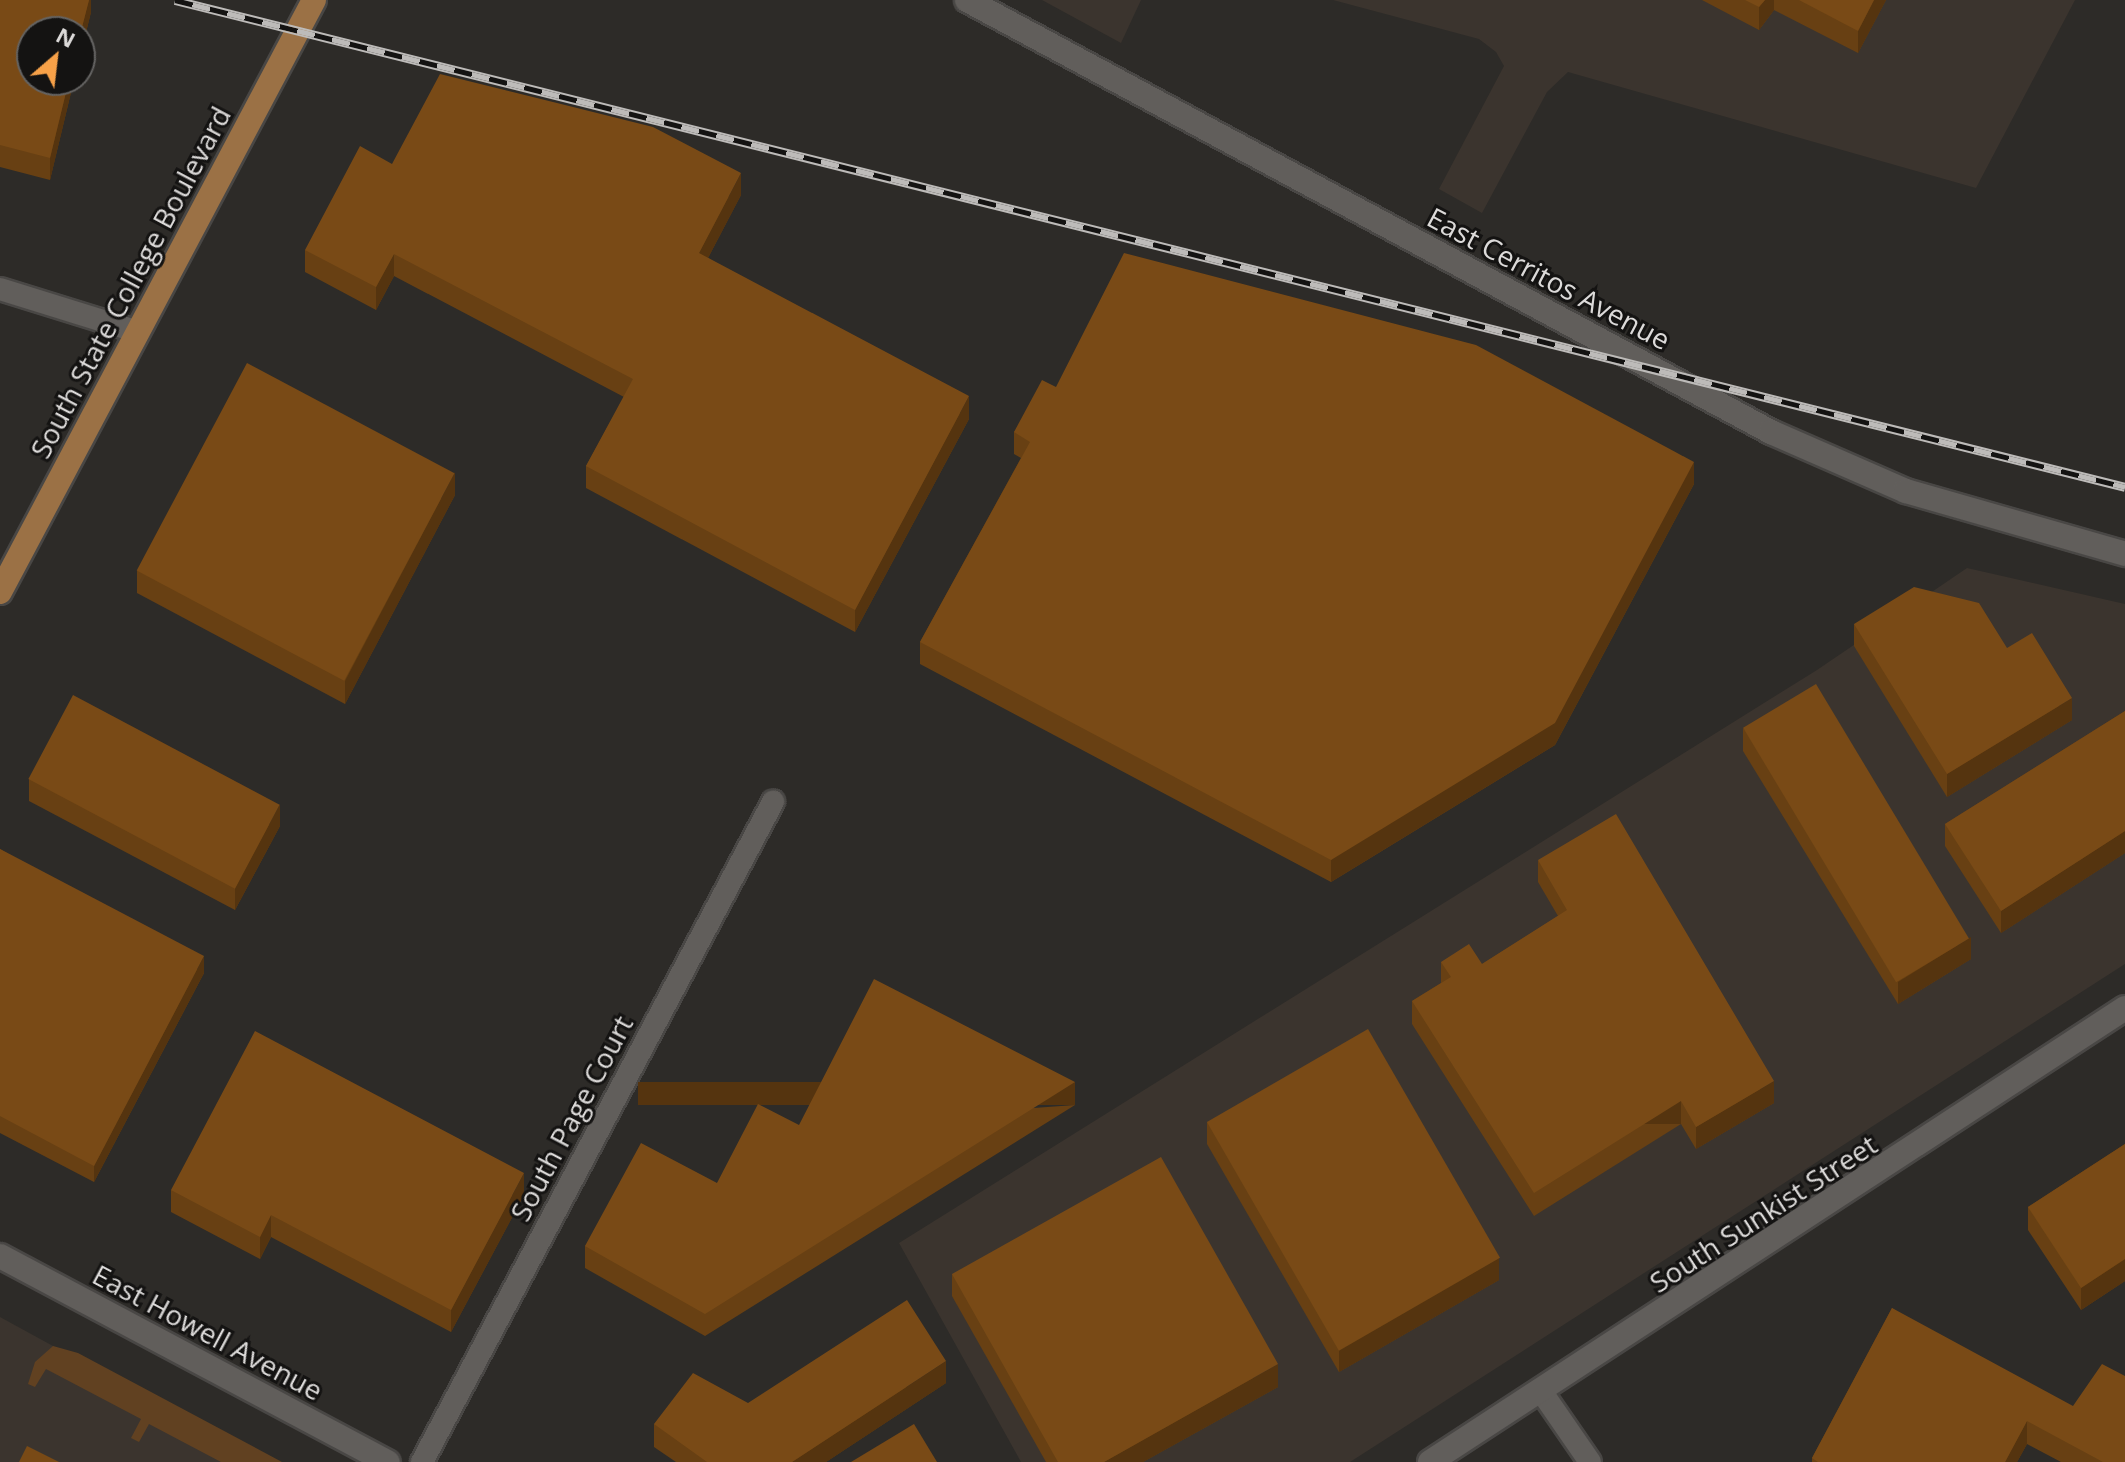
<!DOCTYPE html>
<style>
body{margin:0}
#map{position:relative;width:2125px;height:1462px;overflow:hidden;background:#2d2b28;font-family:"Open Sans",sans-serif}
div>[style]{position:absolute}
.built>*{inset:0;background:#3b342e}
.green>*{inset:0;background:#614121}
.roads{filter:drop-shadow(2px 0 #494745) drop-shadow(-2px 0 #494745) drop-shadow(0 2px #494745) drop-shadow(0 -2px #494745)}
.minor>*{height:22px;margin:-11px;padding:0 11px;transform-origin:11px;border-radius:11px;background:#615e5b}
.tertiary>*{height:24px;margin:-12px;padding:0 12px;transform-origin:12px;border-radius:12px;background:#615e5b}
.secondary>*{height:24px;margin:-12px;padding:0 12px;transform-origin:12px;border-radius:12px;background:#615e5b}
.primary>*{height:24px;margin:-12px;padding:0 12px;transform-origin:12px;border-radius:12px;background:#9b7145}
.rail>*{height:9px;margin-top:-4.5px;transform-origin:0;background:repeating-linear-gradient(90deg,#141312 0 18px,#bdbbb9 0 36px);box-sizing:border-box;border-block:2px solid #bdbbb9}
.wall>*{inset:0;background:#684013}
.shaded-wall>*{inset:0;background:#55340f;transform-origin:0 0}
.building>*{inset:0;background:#794a16;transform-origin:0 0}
span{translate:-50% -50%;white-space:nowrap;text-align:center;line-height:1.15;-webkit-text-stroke:6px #141312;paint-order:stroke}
.street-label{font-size:28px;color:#dcdad9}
.north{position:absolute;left:16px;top:16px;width:80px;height:80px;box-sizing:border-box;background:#141312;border:2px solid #646362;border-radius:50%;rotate:28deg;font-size:22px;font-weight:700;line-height:32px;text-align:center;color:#dcdad9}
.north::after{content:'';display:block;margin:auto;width:28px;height:36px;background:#f7a148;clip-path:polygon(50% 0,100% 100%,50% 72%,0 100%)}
</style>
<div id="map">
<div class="built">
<i style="clip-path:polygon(1042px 0,1141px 0,1121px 43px)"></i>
<i style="clip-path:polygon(1333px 0,2075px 0,1976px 188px,1568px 72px,1547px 92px,1482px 213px,1439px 189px,1504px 66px,1496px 52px,1479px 39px)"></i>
<i style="clip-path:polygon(1967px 568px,2125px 604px,2125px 964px,1350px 1462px,1021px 1462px,899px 1243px,1817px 670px)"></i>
<i style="clip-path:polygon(0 1317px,53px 1346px,271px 1462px,0 1462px)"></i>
</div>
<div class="green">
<i style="clip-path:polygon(53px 1346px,78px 1353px,282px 1462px,221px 1462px,149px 1424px,139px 1442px,131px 1438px,141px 1419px,46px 1369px,35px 1387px,28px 1384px,35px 1362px)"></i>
</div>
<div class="roads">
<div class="minor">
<i style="left:0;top:289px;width:145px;rotate:17.3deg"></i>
<i style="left:1541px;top:1391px;width:86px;rotate:55.4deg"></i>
<i style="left:422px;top:1462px;width:748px;rotate:-62deg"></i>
</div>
<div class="tertiary">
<i style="left:0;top:1256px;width:439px;rotate:28deg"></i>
<i style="left:1430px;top:1462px;width:830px;rotate:-33.15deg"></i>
</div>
<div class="secondary">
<i style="left:967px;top:0;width:913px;rotate:28.25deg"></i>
<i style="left:1771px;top:432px;width:147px;rotate:23.6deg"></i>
<i style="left:1906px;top:491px;width:228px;rotate:16deg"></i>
</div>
<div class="primary">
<i style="left:0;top:592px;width:670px;rotate:-62.06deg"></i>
</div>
</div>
<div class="rail">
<i style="left:175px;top:0;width:2010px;rotate:14.02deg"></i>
</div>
<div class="wall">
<i style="clip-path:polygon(0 0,91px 0,91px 12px,80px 57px,80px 32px,74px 80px,50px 180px,0 167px)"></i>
<i style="clip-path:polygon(1702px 0,1886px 0,1858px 53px,1774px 10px,1759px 30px)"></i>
<i style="clip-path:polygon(741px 195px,708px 258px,969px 419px,855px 632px,586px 488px,586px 466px,624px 397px,394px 276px,376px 310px,305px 272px,305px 250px)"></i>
<i style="clip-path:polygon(1056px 387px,1694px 484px,1555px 745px,1331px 882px,920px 664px,920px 642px,1021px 458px,1014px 454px,1014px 432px)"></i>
<i style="clip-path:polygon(455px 495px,345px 704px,137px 593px,137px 571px)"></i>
<i style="clip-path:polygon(1854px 624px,2007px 648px,2072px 720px,1947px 797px,1854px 646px)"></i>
<i style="clip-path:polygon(2125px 711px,2125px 853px,2001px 933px,1945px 846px,1945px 824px)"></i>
<i style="clip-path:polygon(1743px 728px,1971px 959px,1898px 1004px,1743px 751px)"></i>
<i style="clip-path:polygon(29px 779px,280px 826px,235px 910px,29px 801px)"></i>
<i style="clip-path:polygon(0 849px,204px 973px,94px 1182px,0 1133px)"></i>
<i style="clip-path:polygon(1538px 860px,1774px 1103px,1696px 1149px,1681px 1124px,1534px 1216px,1412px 1024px,1412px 1001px,1441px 983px,1441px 962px,1482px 964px,1558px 916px,1538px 882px)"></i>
<i style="clip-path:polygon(1075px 1105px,705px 1336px,585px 1268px,585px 1246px,717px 1183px,799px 1125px)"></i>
<i style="clip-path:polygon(1207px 1122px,1499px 1280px,1339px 1372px,1207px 1144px)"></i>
<i style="clip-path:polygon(2125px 1144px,2125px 1281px,2081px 1310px,2028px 1230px,2028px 1207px)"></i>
<i style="clip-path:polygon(171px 1190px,524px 1195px,451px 1332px,271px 1237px,260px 1259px,171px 1212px)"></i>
<i style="clip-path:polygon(952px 1274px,1278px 1387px,1143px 1462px,1046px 1462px,952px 1296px)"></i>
<i style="clip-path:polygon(1892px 1308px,2125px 1462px,2061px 1462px,2027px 1444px,2017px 1462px,1812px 1462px,1812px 1458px)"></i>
<i style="clip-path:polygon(946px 1383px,826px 1462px,676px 1462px,654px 1447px,654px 1424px,748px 1403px)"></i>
</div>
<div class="shaded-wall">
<i style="clip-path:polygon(89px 0,91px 0,91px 12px,80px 57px,80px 35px)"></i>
<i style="clip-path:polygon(1765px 0,1774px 0,1774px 10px,1759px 30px,1759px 7px)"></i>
<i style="clip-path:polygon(1874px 0,1886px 0,1858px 53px,1858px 31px)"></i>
<i style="clip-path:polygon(69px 80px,74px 80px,50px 180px,50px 158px)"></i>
<i style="clip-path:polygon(741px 173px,741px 195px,699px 275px,699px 253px)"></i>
<i style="clip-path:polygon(394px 254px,394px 276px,376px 310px,376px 287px)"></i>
<i style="clip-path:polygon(969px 396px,969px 419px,855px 632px,855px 610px)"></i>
<i style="clip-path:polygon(1694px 462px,1694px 484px,1555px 745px,1331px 882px,1331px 860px)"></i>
<i style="clip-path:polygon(455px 472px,455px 495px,345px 704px,345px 681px)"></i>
<i style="clip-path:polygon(2072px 698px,2072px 720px,1947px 797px,1947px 774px)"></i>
<i style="clip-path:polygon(280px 804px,280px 826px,235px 910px,235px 888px)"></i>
<i style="clip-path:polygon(2125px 831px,2125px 853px,2001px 933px,2001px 911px)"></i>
<i style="clip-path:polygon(1971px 937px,1971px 959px,1898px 1004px,1898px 982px)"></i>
<i style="clip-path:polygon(204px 956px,204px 973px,94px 1182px,94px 1166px)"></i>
<i style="clip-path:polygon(1774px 1081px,1774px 1103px,1696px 1149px,1696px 1127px)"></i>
<i style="left:1075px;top:1082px;width:23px;height:437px;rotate:90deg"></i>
<i style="left:1681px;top:1101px;width:23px;height:173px;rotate:90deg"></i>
<i style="clip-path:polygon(524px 1173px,524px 1195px,451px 1332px,451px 1310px)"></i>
<i style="clip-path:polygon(271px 1215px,271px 1237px,260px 1259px,260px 1237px)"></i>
<i style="clip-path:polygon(1499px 1258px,1499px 1280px,1339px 1372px,1339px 1349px)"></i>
<i style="clip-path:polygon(2125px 1259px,2125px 1281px,2081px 1310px,2081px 1288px)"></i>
<i style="clip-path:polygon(946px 1361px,946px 1383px,826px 1462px,792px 1462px)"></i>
<i style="clip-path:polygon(1278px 1364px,1278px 1387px,1143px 1462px,1104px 1462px)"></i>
<i style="clip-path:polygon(2027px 1421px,2027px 1444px,2017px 1462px,2005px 1462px)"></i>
</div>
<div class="building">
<i style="clip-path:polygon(0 0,89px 0,80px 35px,80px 32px,32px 32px,32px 80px,69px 80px,50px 158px,0 145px)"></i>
<i style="clip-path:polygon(1745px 0,1765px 0,1759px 7px)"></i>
<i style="clip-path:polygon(1799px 0,1874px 0,1858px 31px)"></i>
<i style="clip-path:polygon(440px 74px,653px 127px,741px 173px,699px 253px,969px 396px,855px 610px,586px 466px,633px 379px,394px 254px,376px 287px,305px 250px,360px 146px,392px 164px)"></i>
<i style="clip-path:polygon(1124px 253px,1476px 345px,1694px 462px,1555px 723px,1331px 860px,920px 642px,1030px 442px,1014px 432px,1042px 380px,1056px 387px)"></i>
<i style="left:247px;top:363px;width:235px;height:235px;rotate:28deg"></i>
<i style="clip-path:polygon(1914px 587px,1979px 603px,2007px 648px,2032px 633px,2072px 698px,1947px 774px,1854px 624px)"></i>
<i style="left:1816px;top:684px;width:297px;height:85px;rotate:59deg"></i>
<i style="left:73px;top:695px;width:234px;height:95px;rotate:28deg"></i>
<i style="clip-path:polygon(2125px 711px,2125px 831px,2001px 911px,1945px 824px)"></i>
<i style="clip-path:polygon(1616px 814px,1774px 1081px,1696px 1127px,1681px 1101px,1534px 1193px,1412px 1001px,1451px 977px,1441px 962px,1469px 944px,1482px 964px,1567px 910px,1538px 860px)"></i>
<i style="clip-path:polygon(0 849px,204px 956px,94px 1166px,0 1116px)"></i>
<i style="clip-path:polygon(874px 979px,1075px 1082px,705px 1314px,585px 1246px,641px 1143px,717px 1183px,758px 1104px,799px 1125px)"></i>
<i style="left:1368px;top:1029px;width:264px;height:186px;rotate:60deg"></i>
<i style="clip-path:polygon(255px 1031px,524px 1173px,451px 1310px,271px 1215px,260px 1237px,171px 1190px)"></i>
<i style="clip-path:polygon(2125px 1144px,2125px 1259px,2081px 1288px,2028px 1207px)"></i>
<i style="clip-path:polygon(1161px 1157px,1278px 1364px,1104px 1462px,1058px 1462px,952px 1274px)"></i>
<i style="clip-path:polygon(907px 1300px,946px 1361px,792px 1462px,707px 1462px,654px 1424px,693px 1373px,748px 1403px)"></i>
<i style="clip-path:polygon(1892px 1308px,2073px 1406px,2102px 1364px,2125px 1376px,2125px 1462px,2103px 1462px,2027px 1421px,2005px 1462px,1818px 1462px,1812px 1458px)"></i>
<i style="clip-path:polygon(914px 1424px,937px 1462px,851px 1462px)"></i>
<i style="clip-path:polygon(27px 1446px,59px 1462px,19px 1462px)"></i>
</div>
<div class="street-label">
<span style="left:1549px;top:278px;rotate:28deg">East Cerritos Avenue</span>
<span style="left:130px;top:282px;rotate:-62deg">South State College Boulevard</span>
<span style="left:571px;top:1118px;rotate:-62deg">South Page Court</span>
<span style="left:1763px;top:1213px;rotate:-33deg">South Sunkist Street</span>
<span style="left:208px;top:1332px;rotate:28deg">East Howell Avenue</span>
</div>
<div class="north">N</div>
</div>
